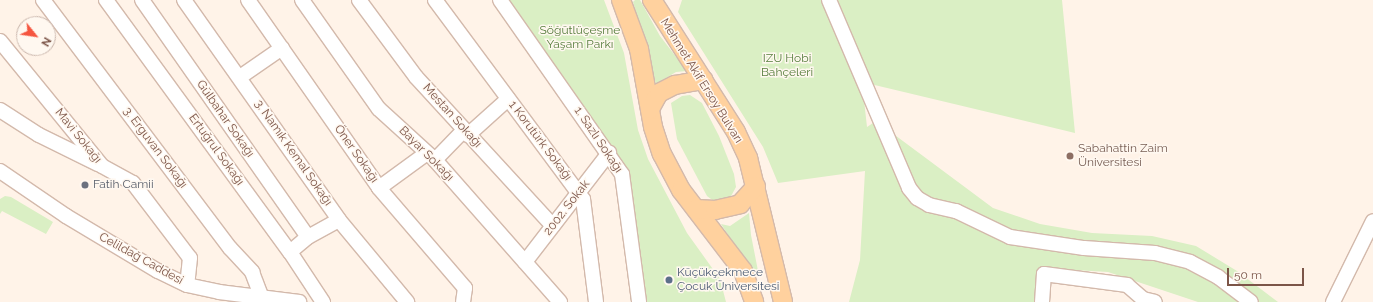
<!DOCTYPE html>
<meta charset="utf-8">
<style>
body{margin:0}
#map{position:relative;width:1373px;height:302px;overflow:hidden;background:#fff3e8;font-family:Raleway,sans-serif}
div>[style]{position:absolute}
.green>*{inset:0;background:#daefc4}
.roads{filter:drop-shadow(1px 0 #d3b9ab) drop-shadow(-1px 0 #d3b9ab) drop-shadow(0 1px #d3b9ab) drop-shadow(0 -1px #d3b9ab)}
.minor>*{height:14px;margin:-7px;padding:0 7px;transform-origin:7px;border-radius:7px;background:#fff}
.major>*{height:18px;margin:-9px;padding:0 9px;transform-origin:9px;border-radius:9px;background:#ffd19e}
.dots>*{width:11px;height:11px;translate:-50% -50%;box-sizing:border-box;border:2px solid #fff8f0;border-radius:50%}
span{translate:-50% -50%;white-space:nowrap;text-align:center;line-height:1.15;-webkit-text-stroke:3px #fff8f0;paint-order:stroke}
.park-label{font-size:12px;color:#567d3c}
.street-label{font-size:12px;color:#7c5548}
.education-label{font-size:12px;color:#785e54}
.left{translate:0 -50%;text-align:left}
.worship-label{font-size:12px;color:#5b616d}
.service-label{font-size:12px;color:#4e5e75}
.north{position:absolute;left:16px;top:16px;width:40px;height:40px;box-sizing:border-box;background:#fff8f0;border:1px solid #cbb7ad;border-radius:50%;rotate:120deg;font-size:11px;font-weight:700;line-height:16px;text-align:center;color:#7c5548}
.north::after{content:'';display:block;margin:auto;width:14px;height:18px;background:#f55640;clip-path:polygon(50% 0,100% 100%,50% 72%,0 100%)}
.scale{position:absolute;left:1227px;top:268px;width:77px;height:18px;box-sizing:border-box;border:2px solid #7c5548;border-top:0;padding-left:5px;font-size:12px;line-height:14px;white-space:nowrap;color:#7c5548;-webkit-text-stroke:3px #fff8f0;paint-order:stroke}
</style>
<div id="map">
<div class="green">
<i style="clip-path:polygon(507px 0,604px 0,624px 53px,638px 130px,648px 159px,687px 233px,720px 279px,726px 302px,645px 302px,631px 185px,627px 172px)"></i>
<i style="clip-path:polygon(635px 0,640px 0,660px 36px,687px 71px,676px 72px,656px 84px,633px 2px)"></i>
<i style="clip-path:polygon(682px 0,1062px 0,1075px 133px,862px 82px,867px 127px,876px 121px,993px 208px,1040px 224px,1092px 233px,1152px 236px,1196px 246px,1237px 271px,1278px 302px,1198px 302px,1108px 272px,1042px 268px,1039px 302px,849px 302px,860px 260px,865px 171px,778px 183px,763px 147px,678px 12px)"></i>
<i style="clip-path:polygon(690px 95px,702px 103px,719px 136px,734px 174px,736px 187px,730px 198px,715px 202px,707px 196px,677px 139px,671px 103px,682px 96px)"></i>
<i style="clip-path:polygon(5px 196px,11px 197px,53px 222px,46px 234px,2px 211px,0 214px,0 199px)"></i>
<i style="clip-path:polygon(749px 213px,751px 235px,759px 276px,755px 276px,721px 224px,730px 226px)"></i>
</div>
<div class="roads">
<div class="minor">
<i style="left:43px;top:0;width:311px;rotate:53deg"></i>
<i style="left:230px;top:248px;width:33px;rotate:47deg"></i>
<i style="left:252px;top:272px;width:28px;rotate:69deg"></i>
<i style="left:106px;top:0;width:312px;rotate:53.9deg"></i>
<i style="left:290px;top:252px;width:60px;rotate:56.6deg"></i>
<i style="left:142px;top:0;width:289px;rotate:55deg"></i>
<i style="left:184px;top:0;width:269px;rotate:54.8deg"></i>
<i style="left:339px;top:220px;width:107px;rotate:50.3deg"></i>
<i style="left:248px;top:0;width:229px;rotate:55.1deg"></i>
<i style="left:379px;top:188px;width:132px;rotate:49.3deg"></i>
<i style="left:465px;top:288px;width:14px;rotate:98deg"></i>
<i style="left:302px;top:0;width:133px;rotate:54.8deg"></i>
<i style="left:379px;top:109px;width:76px;rotate:42.3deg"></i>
<i style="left:435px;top:160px;width:189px;rotate:48.6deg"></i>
<i style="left:359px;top:0;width:96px;rotate:53.5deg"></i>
<i style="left:416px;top:77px;width:202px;rotate:47.4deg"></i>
<i style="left:435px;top:0;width:248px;rotate:53.4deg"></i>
<i style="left:583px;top:199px;width:104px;rotate:82.8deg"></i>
<i style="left:500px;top:0;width:213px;rotate:55deg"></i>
<i style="left:622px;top:174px;width:129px;rotate:82.4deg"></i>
<i style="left:829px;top:0;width:204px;rotate:66.9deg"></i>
<i style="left:909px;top:188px;width:13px;rotate:51deg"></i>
<i style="left:917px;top:198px;width:14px;rotate:30deg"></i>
<i style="left:929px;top:205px;width:28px;rotate:13deg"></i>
<i style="left:956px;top:211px;width:60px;rotate:25.7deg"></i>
<i style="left:1010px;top:237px;width:75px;rotate:8.5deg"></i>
<i style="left:1084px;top:248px;width:71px;rotate:4deg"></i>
<i style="left:1155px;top:253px;width:36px;rotate:14deg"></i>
<i style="left:1190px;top:262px;width:32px;rotate:28deg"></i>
<i style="left:1218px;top:277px;width:41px;rotate:37.1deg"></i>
<i style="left:0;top:41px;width:161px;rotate:50.8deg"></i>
<i style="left:102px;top:166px;width:35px;rotate:29deg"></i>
<i style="left:133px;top:183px;width:94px;rotate:52.8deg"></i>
<i style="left:190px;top:258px;width:27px;rotate:96deg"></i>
<i style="left:240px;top:77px;width:51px;rotate:-34.6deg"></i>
<i style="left:0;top:110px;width:46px;rotate:32.7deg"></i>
<i style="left:39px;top:135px;width:66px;rotate:26.2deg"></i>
<i style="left:468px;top:135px;width:54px;rotate:-42deg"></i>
<i style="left:435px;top:160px;width:42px;rotate:-46deg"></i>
<i style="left:0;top:171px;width:80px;rotate:34.3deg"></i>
<i style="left:66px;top:216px;width:107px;rotate:30.9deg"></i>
<i style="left:158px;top:271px;width:32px;rotate:26deg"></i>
<i style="left:187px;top:285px;width:33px;rotate:12deg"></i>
<i style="left:219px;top:292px;width:81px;rotate:7.1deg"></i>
<i style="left:379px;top:188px;width:59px;rotate:-36.1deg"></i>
<i style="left:290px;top:252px;width:23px;rotate:-40deg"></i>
<i style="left:308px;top:237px;width:35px;rotate:-29deg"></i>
<i style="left:525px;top:262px;width:138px;rotate:-52.4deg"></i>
<i style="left:1042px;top:302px;width:28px;rotate:-86deg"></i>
<i style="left:1044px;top:274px;width:84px;rotate:7.5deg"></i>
<i style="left:1127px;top:285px;width:21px;rotate:41deg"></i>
<i style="left:1143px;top:299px;width:12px;rotate:14deg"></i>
<i style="left:1333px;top:302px;width:90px;rotate:-63.7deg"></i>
</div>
<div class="major">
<i style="left:621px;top:0;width:52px;rotate:69.8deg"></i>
<i style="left:639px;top:49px;width:79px;rotate:79.8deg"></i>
<i style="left:653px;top:127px;width:28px;rotate:72deg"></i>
<i style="left:662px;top:154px;width:41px;rotate:62.2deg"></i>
<i style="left:681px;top:190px;width:102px;rotate:52.6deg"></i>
<i style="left:743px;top:271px;width:33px;rotate:70deg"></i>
<i style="left:652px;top:0;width:156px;rotate:57.5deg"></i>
<i style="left:736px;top:132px;width:29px;rotate:65deg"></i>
<i style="left:748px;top:158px;width:148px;rotate:76.3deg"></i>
<i style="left:650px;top:109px;width:18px;rotate:-61deg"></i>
<i style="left:659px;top:93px;width:18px;rotate:-27deg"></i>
<i style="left:675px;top:85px;width:29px;rotate:-10deg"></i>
<i style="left:696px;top:209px;width:19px;rotate:3deg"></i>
<i style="left:715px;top:210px;width:26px;rotate:-13deg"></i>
<i style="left:740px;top:204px;width:24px;rotate:-48deg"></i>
</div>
</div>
<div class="dots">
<i style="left:1070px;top:156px;background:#8d6e63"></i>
<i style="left:85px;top:185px;background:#6b7280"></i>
<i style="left:669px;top:280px;background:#5c6f8a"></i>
</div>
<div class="park-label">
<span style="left:580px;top:38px">Söğütlüçeşme<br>Yaşam Parkı</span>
<span style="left:787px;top:66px">IZU Hobi<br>Bahçeleri</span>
</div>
<div class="street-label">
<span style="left:701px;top:81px;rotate:58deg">Mehmet Akif Ersoy Bulvarı</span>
<span style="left:452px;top:116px;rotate:48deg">Mestan Sokağı</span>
<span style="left:225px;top:119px;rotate:55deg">Gülbahar Sokağı</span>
<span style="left:78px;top:136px;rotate:51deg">Mavi Sokağı</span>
<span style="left:598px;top:140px;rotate:56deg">1. Sazlı Sokağı</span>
<span style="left:540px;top:141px;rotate:53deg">1 Korutürk Sokağı</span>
<span style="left:155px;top:148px;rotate:53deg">3. Erguvan Sokağı</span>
<span style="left:216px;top:150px;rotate:54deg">Ertuğrul Sokağı</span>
<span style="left:293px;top:153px;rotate:55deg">3. Namık Kemal Sokağı</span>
<span style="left:356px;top:154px;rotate:55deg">Öner Sokağı</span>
<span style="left:426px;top:154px;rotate:45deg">Bayar Sokağı</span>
<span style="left:567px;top:208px;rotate:-52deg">2002. Sokak</span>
<span style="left:141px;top:259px;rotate:29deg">Celildağ Caddesi</span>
</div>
<div class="education-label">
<span class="left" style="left:1078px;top:156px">Sabahattin Zaim<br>Üniversitesi</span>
</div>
<div class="worship-label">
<span class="left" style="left:93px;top:185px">Fatih Camii</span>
</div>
<div class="service-label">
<span class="left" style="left:677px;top:280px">Küçükçekmece<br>Çocuk Üniversitesi</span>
</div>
<div class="north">N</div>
<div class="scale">50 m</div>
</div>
